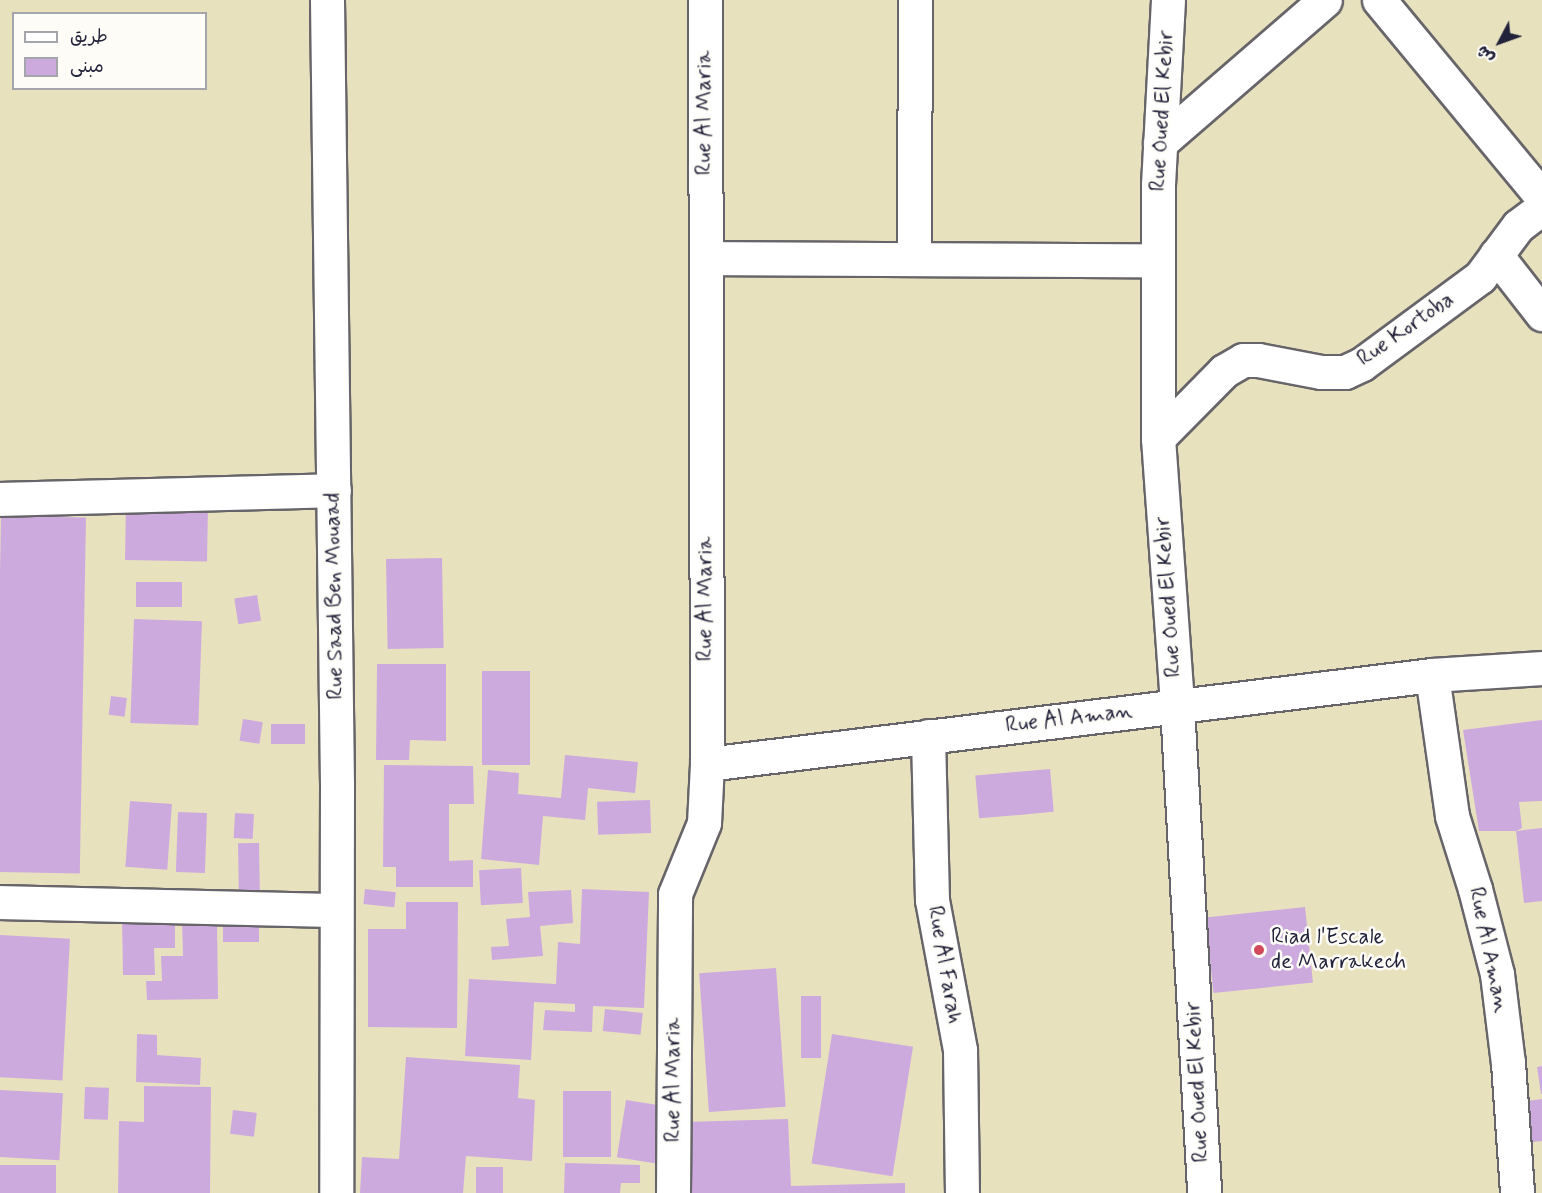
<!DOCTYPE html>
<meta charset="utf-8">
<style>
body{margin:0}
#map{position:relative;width:1542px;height:1193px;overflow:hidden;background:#e8e1be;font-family:Mynerve,"Playpen Sans Arabic",sans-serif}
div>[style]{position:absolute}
.building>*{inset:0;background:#cdaade;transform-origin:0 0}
.roads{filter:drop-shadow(2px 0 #676569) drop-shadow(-2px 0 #676569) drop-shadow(0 2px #676569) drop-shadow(0 -2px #676569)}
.street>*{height:33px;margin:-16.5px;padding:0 16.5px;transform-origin:16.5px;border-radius:16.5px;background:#fff}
.dots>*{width:16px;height:16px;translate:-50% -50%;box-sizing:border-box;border:3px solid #fdfcf7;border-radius:50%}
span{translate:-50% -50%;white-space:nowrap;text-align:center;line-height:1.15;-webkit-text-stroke:5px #fdfcf7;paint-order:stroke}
.street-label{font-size:22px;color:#22223b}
.poi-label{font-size:22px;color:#22223b}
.left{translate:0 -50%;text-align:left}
.legend{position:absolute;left:12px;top:12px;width:195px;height:78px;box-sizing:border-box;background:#fdfcf7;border:2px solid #a5a5ac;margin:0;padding:8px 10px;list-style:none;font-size:18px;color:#22223b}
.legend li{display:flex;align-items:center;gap:12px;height:30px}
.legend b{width:30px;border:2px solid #a5a5ac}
.north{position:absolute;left:1470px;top:12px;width:60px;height:60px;-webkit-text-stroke:4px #fdfcf7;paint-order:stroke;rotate:229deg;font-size:16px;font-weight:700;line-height:24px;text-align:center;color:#22223b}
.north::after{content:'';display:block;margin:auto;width:21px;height:27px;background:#22223b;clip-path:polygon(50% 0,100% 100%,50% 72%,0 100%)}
</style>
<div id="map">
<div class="building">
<i style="left:126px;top:504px;width:82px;height:56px;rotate:1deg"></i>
<i style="left:1px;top:516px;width:85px;height:356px;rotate:1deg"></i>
<i style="left:442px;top:558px;width:90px;height:56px;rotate:89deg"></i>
<i style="left:136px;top:582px;width:46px;height:25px"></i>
<i style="left:257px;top:595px;width:26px;height:23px;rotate:81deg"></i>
<i style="left:134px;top:619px;width:68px;height:104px;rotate:2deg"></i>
<i style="clip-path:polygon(377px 664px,446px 664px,446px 741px,410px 740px,409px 760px,376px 760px)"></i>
<i style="left:482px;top:671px;width:48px;height:94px"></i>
<i style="left:111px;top:696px;width:16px;height:19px;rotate:7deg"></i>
<i style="left:243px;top:719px;width:20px;height:22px;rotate:9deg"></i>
<i style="clip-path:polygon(1542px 720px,1542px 801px,1519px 802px,1522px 828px,1516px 831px,1542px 828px,1542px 901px,1524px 903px,1516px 831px,1479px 831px,1463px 730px)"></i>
<i style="left:271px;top:724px;width:34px;height:20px"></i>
<i style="clip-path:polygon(565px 755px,638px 762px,635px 793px,588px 788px,585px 820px,543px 816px,539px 865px,481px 859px,488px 770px,519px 773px,518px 794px,561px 798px)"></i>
<i style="clip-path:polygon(384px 765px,473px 766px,474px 804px,449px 804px,449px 861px,473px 860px,473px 887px,396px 887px,396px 867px,383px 867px)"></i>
<i style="left:1050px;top:769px;width:43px;height:75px;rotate:85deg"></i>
<i style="left:650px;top:800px;width:33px;height:53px;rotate:88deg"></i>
<i style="left:130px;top:801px;width:42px;height:66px;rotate:4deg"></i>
<i style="left:178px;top:812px;width:29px;height:60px;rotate:2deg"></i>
<i style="left:235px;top:813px;width:19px;height:25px;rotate:3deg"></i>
<i style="left:259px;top:843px;width:47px;height:21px;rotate:89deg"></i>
<i style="left:521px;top:868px;width:35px;height:42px;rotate:87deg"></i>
<i style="left:365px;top:889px;width:31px;height:15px;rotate:6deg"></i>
<i style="clip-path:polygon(582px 889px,649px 892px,644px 1008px,593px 1006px,592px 1032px,543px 1030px,545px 1010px,575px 1012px,575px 1004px,534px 1002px,531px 1060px,465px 1056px,469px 979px,556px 984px,558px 942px,580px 944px)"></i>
<i style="clip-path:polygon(571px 890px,573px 923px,540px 926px,543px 956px,492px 960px,491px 947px,509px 946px,506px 919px,530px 917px,528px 892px)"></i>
<i style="clip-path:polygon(406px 902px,458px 902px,457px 1028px,368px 1027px,368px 929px,406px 929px)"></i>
<i style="left:1305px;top:907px;width:76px;height:100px;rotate:84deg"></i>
<i style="clip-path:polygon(122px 918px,175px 918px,175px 948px,154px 948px,155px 975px,123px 975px)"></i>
<i style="left:223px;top:918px;width:36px;height:24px"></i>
<i style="clip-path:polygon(217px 919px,218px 999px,147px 1000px,146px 981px,162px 981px,161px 956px,183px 956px,182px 920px)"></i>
<i style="left:0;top:935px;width:70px;height:142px;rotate:3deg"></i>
<i style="left:776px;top:968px;width:139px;height:77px;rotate:86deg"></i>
<i style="left:801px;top:996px;width:20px;height:62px"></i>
<i style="left:605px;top:1009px;width:38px;height:22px;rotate:6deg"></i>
<i style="clip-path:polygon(137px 1034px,157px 1035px,157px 1055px,201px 1058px,200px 1085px,136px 1082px)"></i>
<i style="left:832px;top:1034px;width:82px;height:131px;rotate:9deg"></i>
<i style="clip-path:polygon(406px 1057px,520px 1065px,518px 1098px,535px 1100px,532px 1161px,466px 1156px,463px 1193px,360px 1193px,362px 1157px,399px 1159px)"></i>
<i style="clip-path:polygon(1542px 1066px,1542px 1094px,1541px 1094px,1537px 1067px)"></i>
<i style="clip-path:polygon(144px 1086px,211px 1087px,210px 1193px,118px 1193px,119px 1121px,144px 1122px)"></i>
<i style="left:85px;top:1087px;width:24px;height:32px;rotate:2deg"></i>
<i style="left:0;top:1090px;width:63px;height:67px;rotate:3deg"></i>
<i style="left:563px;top:1091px;width:48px;height:66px"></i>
<i style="clip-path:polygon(1542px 1099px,1542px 1141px,1532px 1142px,1528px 1101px)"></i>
<i style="left:626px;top:1100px;width:40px;height:58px;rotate:9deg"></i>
<i style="left:233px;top:1110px;width:24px;height:24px;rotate:7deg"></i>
<i style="clip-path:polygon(788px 1119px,791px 1186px,905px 1183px,905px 1193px,687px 1193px,684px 1122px)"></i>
<i style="clip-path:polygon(565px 1163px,640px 1165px,640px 1183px,621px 1183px,620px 1193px,564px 1193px)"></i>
<i style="left:56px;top:1165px;width:28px;height:56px;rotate:90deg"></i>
<i style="left:476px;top:1167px;width:27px;height:26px"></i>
</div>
<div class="roads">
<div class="street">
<i style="left:327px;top:0;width:783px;rotate:89.27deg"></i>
<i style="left:337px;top:783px;width:410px;rotate:90.1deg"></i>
<i style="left:1168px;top:0;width:184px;rotate:93.1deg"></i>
<i style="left:1158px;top:184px;width:254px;rotate:90deg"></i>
<i style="left:1158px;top:438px;width:269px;rotate:85.9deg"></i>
<i style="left:1177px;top:706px;width:488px;rotate:86.8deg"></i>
<i style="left:1379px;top:0;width:256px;rotate:50.4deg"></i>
<i style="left:1160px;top:143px;width:218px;rotate:-40.9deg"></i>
<i style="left:1496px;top:255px;width:75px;rotate:52.1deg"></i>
<i style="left:706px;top:258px;width:452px;rotate:0.3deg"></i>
<i style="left:914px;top:259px;width:259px;rotate:-89.8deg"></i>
<i style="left:1158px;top:438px;width:94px;rotate:-45.4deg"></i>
<i style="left:1224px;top:371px;width:22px;rotate:-30deg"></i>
<i style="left:1243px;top:360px;width:15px"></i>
<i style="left:1258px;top:360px;width:64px;rotate:10.8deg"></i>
<i style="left:1321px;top:372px;width:24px"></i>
<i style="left:1345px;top:372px;width:19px;rotate:-25deg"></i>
<i style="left:1362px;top:364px;width:147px;rotate:-36.4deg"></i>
<i style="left:1480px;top:277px;width:64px;rotate:-53.3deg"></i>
<i style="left:1518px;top:226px;width:30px;rotate:-37deg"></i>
<i style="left:0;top:499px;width:334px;rotate:-1.5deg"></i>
<i style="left:1432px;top:675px;width:142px;rotate:81.9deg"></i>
<i style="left:1452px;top:816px;width:77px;rotate:72.5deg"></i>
<i style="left:1475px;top:889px;width:88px;rotate:75.5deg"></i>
<i style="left:1497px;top:974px;width:90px;rotate:83deg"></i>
<i style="left:1508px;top:1063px;width:130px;rotate:86deg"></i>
<i style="left:928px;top:736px;width:164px;rotate:88.6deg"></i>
<i style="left:932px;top:900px;width:153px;rotate:79.4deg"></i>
<i style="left:960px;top:1050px;width:143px;rotate:89.2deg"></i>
<i style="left:707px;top:764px;width:730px;rotate:-7deg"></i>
<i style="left:1432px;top:675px;width:110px;rotate:-3.6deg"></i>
<i style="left:0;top:902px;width:336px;rotate:1.4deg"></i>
<i style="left:673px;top:1193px;width:299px;rotate:-89.6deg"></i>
<i style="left:675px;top:894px;width:77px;rotate:-67.8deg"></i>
<i style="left:704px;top:823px;width:59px;rotate:-87.1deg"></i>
<i style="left:707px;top:764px;width:764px;rotate:-90.15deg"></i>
</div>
</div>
<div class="dots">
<i style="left:1259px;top:950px;background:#d1495b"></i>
</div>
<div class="street-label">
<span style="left:1163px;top:111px;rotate:-87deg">Rue Oued El Kebir</span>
<span style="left:705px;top:113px;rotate:-90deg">Rue Al Maria</span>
<span style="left:1406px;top:330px;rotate:-35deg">Rue Kortoba</span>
<span style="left:335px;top:596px;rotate:-91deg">Rue Saad Ben Mouaad</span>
<span style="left:1169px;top:597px;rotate:-94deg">Rue Oued El Kebir</span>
<span style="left:706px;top:599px;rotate:-90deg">Rue Al Maria</span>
<span style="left:1069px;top:719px;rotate:-7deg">Rue Al Aman</span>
<span style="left:1488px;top:950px;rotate:78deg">Rue Al Aman</span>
<span style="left:944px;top:965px;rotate:80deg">Rue Al Farah</span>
<span style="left:674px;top:1080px;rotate:-90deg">Rue Al Maria</span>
<span style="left:1198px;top:1082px;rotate:-93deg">Rue Oued El Kebir</span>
</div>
<div class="poi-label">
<span class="left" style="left:1271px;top:950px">Riad l'Escale<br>de Marrakech</span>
</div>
<ul class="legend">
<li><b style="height:8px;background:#fff"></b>طريق</li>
<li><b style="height:16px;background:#cdaade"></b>مبنى</li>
</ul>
<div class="north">ش</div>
</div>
